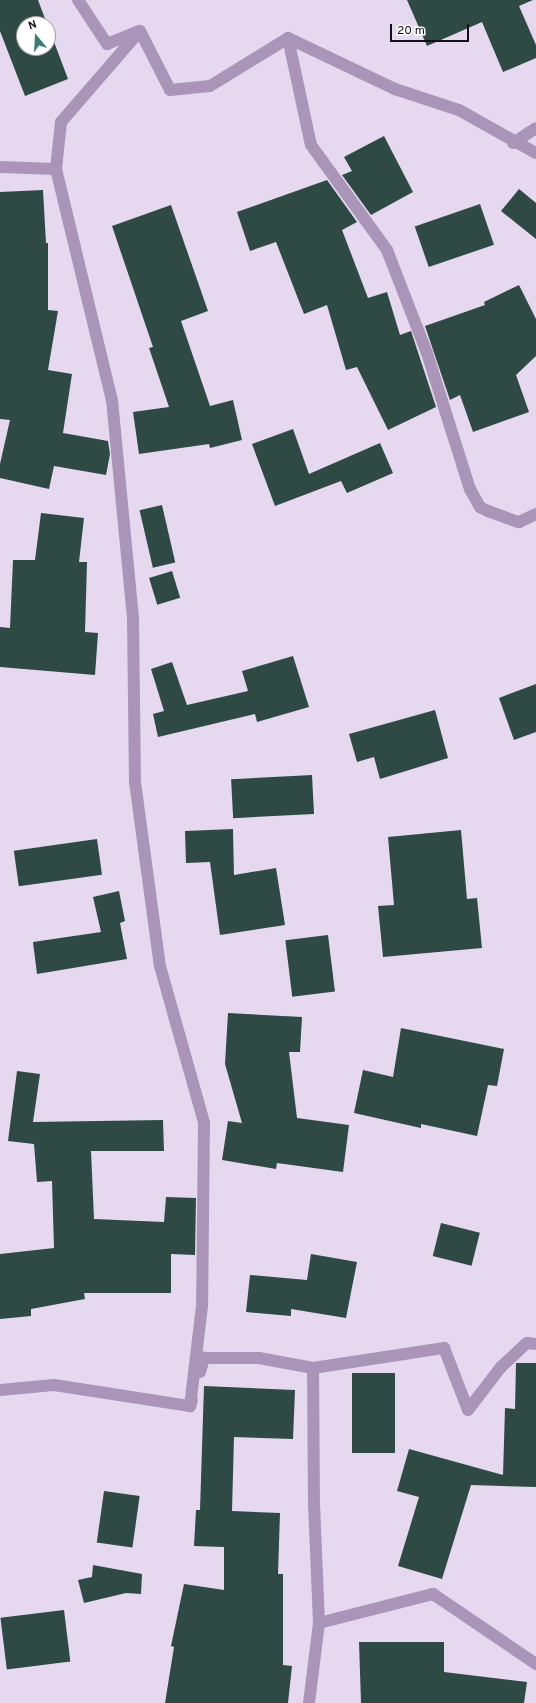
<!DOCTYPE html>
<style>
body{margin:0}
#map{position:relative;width:536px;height:1703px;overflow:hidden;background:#e6d9ef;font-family:Overpass,sans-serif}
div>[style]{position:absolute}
.building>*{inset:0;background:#2f4944;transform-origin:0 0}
.minor>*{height:12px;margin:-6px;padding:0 6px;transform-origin:6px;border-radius:6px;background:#aa95b9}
span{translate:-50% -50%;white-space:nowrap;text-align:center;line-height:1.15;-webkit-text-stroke:4px #fff;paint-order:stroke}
.north{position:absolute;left:16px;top:16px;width:40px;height:40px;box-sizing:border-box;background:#fff;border:1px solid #a19fa2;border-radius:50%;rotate:342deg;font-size:11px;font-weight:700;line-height:16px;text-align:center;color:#130f16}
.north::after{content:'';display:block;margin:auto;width:14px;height:18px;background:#3a7e72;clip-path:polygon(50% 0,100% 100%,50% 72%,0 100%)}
.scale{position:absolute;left:390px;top:24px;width:79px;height:18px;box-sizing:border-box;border:2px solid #130f16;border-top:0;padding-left:5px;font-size:12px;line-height:14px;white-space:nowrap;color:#130f16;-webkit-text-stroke:3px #fff;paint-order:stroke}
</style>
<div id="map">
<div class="building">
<i style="clip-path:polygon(0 0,38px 0,47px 24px,24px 24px,24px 48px,48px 48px,48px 26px,68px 79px,25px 96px,0 31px)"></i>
<i style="clip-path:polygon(407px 0,533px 0,519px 6px,536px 45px,536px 58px,503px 72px,482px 22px,427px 46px)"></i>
<i style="clip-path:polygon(384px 136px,413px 192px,371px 215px,342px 175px,352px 171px,344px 157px)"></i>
<i style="clip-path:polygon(327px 180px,357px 222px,342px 230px,368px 298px,387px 292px,400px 335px,411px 331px,436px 407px,388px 430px,357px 367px,346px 370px,327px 305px,304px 314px,276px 242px,250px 251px,237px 212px)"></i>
<i style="clip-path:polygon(519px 189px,536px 203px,536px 239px,501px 211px)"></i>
<i style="clip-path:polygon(43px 190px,46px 243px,48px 243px,48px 310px,58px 311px,48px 370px,72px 374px,63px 433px,108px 441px,110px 454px,106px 475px,54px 466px,49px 489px,0 478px,0 464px,10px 420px,0 419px,0 192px)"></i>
<i style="left:480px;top:204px;width:43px;height:69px;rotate:71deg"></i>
<i style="clip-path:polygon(171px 205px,208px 311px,181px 321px,210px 406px,233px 400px,242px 440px,210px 448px,209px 444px,139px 454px,133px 412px,169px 407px,149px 348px,153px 347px,112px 226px)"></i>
<i style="clip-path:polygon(519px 285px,536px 319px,536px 356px,516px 375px,529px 412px,473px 432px,460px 395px,450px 400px,425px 326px,485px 305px,484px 302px)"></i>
<i style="clip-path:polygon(293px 429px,309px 474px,380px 443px,393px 473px,347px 493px,341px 481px,275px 506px,252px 444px)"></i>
<i style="left:162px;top:505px;width:59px;height:23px;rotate:77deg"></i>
<i style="clip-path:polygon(41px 513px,84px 518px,79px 562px,87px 562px,85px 632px,98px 633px,95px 675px,0 667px,0 627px,10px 628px,13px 560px,35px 560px)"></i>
<i style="left:172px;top:571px;width:28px;height:24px;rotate:73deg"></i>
<i style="clip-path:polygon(293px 656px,309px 707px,257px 722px,255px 714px,158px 737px,153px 714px,164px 711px,151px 669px,172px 662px,187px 705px,248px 691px,242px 671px)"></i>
<i style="clip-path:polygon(536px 684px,536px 732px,514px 740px,499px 698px)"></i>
<i style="clip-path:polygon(435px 710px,448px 758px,380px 779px,374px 757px,357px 762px,349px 734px)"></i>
<i style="left:312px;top:775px;width:39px;height:81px;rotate:87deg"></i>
<i style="clip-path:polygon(233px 829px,234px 875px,276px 868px,285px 925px,220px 935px,210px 862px,186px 863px,185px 831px)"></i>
<i style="clip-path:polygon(461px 830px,467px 899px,477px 898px,482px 948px,383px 957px,378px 906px,394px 905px,388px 837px)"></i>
<i style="left:97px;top:839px;width:36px;height:84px;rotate:82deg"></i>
<i style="clip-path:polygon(119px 891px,125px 921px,120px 923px,127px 959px,37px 974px,33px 942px,101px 932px,93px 897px)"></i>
<i style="left:328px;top:935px;width:57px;height:43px;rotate:83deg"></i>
<i style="clip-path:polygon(228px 1013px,302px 1017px,300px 1052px,289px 1052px,297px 1118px,349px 1125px,343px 1172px,277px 1163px,276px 1169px,222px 1160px,228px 1121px,242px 1123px,225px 1064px)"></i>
<i style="clip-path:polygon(401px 1028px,504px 1049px,497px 1086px,488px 1085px,477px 1136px,421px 1124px,421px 1128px,354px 1113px,363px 1070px,393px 1077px)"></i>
<i style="clip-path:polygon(17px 1071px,40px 1074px,33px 1122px,163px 1120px,164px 1151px,91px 1151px,94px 1219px,164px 1222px,166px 1197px,196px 1198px,195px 1255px,171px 1254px,171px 1293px,84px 1293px,85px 1299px,31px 1309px,31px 1316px,0 1319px,0 1254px,54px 1248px,52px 1181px,37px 1182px,34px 1144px,8px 1141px)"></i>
<i style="left:441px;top:1223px;width:40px;height:34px;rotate:14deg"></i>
<i style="clip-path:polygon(311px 1254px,357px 1262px,346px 1318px,291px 1309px,291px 1316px,246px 1312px,250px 1275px,307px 1280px)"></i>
<i style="clip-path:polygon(516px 1363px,536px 1363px,536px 1487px,471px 1485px,442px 1579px,398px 1566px,419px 1497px,397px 1491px,409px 1449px,503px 1475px,505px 1408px,515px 1409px)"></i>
<i style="left:352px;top:1373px;width:43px;height:80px"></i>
<i style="clip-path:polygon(204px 1386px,295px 1390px,293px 1439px,234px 1437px,232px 1511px,280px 1513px,278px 1574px,283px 1574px,283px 1665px,292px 1666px,288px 1703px,165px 1703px,174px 1647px,171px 1646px,184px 1584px,224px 1590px,224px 1547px,194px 1546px,196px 1510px,200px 1510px)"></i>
<i style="left:104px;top:1491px;width:36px;height:52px;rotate:8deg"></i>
<i style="clip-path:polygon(93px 1565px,142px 1574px,141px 1594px,126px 1593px,84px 1603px,78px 1580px,92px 1577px)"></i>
<i style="left:64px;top:1610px;width:52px;height:64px;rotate:83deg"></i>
<i style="clip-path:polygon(359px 1642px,444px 1642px,444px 1672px,527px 1682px,524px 1703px,361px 1703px)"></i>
</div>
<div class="minor">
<i style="left:78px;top:0;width:53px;rotate:56.6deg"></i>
<i style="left:107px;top:44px;width:35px;rotate:-22deg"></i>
<i style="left:140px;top:31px;width:66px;rotate:63deg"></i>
<i style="left:170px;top:90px;width:40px;rotate:-5.7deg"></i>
<i style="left:210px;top:86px;width:92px;rotate:-31.6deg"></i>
<i style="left:288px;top:38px;width:119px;rotate:25.5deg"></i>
<i style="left:395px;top:89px;width:67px;rotate:18.2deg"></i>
<i style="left:459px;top:110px;width:88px;rotate:29.2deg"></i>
<i style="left:288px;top:38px;width:109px;rotate:77.9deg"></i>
<i style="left:311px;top:145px;width:130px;rotate:54.1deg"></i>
<i style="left:387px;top:250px;width:110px;rotate:68.8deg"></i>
<i style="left:427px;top:353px;width:143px;rotate:72.5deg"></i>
<i style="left:470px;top:489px;width:21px;rotate:61deg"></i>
<i style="left:480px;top:507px;width:9px;rotate:27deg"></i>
<i style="left:488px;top:511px;width:33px;rotate:20deg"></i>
<i style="left:519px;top:522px;width:19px;rotate:-25deg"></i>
<i style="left:513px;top:143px;width:27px;rotate:-33deg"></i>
<i style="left:0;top:167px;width:56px;rotate:2deg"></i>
<i style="left:56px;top:169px;width:47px;rotate:-83.9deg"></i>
<i style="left:61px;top:122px;width:118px;rotate:-49.1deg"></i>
<i style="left:56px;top:169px;width:238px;rotate:76.4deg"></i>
<i style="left:112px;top:400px;width:220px;rotate:84.5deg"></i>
<i style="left:133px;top:619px;width:163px;rotate:89.3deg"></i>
<i style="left:135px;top:782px;width:186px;rotate:82.3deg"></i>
<i style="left:160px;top:966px;width:163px;rotate:74.3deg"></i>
<i style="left:204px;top:1123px;width:183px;rotate:90.6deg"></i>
<i style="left:202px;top:1306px;width:101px;rotate:96.8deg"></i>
<i style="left:200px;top:1372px;width:15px;rotate:-74deg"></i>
<i style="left:204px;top:1358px;width:55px"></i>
<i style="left:259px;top:1358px;width:55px;rotate:10.5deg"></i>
<i style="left:313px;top:1368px;width:133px;rotate:-8.7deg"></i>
<i style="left:444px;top:1348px;width:66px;rotate:68.8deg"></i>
<i style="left:468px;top:1410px;width:54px;rotate:-52.5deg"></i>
<i style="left:501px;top:1367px;width:35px;rotate:-43deg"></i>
<i style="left:527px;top:1343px;width:9px;rotate:6deg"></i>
<i style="left:0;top:1390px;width:54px;rotate:-5.3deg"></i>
<i style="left:54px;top:1385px;width:138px;rotate:8.8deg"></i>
<i style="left:190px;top:1406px;width:6px;rotate:-72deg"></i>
<i style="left:319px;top:1623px;width:118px;rotate:-14.3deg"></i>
<i style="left:433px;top:1594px;width:125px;rotate:34.2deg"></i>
<i style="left:309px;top:1703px;width:81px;rotate:-82.9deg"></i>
<i style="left:319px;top:1623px;width:117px;rotate:-92.4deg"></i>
<i style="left:314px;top:1506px;width:138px;rotate:-90.4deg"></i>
</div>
<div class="north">N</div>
<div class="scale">20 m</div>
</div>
